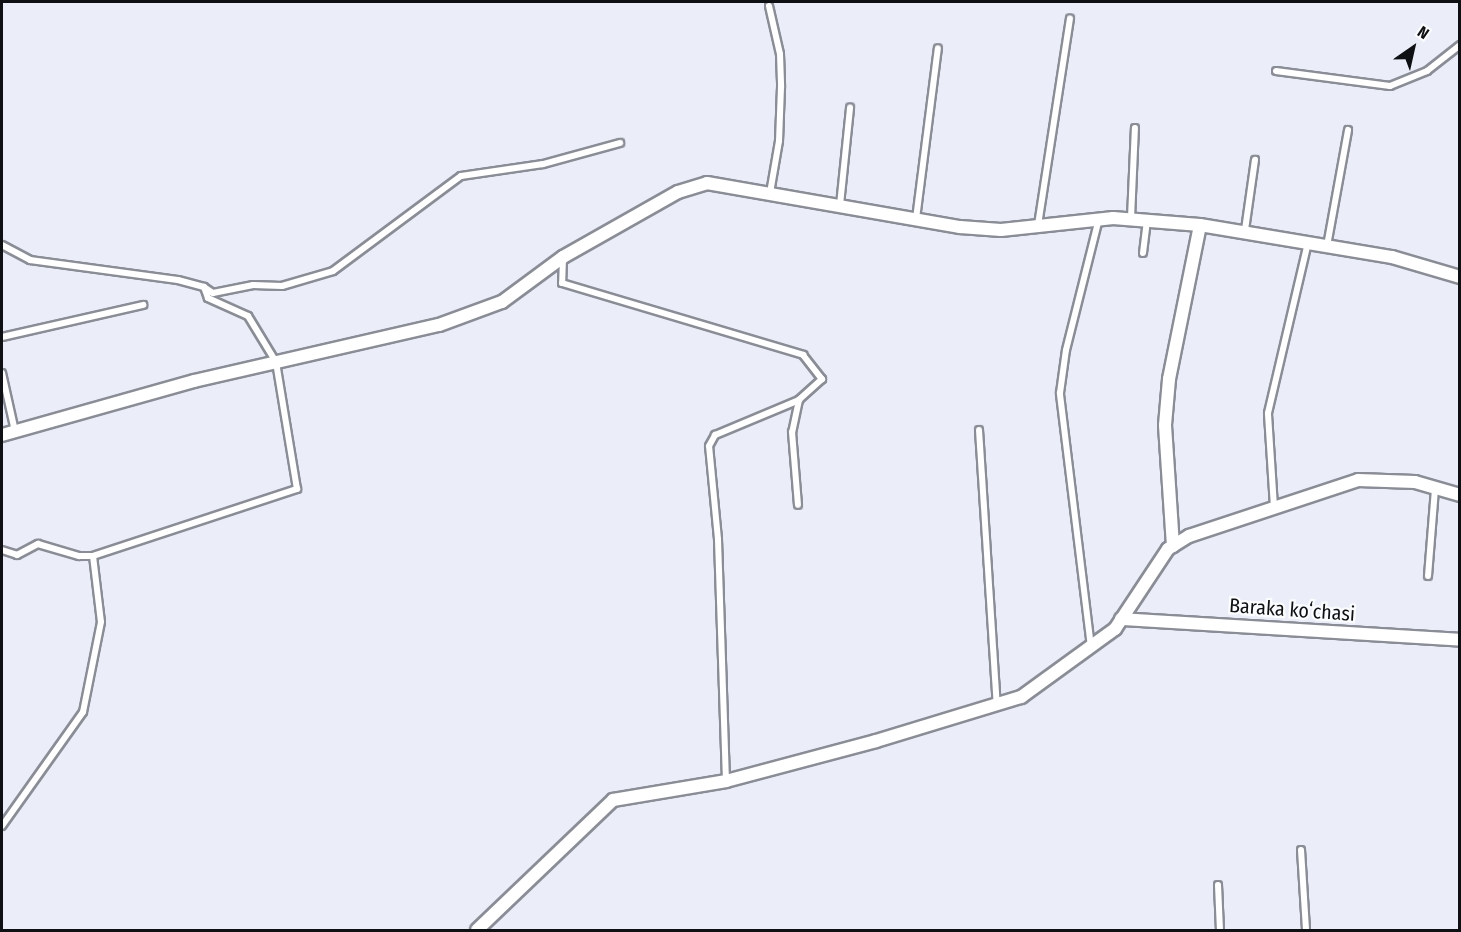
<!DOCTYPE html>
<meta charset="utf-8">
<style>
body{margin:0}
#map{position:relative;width:1461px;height:932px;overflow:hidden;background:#ebeef8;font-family:"Fira Sans Condensed",sans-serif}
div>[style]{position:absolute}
.roads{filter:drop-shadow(2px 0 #8a8d96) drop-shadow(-2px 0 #8a8d96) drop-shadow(0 2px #8a8d96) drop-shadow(0 -2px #8a8d96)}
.lane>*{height:6px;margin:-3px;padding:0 3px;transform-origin:3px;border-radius:3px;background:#fff}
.street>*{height:12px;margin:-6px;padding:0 6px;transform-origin:6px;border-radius:6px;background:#fff}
span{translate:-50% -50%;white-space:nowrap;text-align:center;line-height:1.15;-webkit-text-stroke:4.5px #fbfcfe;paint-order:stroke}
.street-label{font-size:20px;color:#0f1013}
.frame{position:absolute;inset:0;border:3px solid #0f1013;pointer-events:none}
.north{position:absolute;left:1383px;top:18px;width:60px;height:60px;-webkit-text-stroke:4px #fbfcfe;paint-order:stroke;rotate:34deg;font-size:16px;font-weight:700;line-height:24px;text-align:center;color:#0f1013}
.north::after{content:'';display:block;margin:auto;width:21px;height:27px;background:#0f1013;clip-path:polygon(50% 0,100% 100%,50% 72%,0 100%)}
</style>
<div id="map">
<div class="roads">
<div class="lane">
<i style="left:769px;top:6px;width:49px;rotate:77.1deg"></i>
<i style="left:780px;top:54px;width:33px;rotate:88deg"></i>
<i style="left:781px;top:87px;width:54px;rotate:92.1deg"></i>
<i style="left:779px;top:141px;width:53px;rotate:99.8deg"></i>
<i style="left:1276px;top:71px;width:115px;rotate:7.5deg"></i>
<i style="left:1390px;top:86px;width:40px;rotate:-22deg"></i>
<i style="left:1427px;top:71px;width:42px;rotate:-38.2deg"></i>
<i style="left:840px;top:205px;width:98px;rotate:-84.1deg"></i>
<i style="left:1131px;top:218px;width:90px;rotate:-87.5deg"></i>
<i style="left:916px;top:219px;width:172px;rotate:-82.7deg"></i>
<i style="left:1038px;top:225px;width:209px;rotate:-81.2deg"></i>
<i style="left:1245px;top:230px;width:71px;rotate:-81.9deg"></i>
<i style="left:2px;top:245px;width:32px;rotate:28deg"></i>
<i style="left:30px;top:260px;width:149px;rotate:7.7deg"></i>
<i style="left:178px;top:280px;width:27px;rotate:15deg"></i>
<i style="left:1327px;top:246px;width:118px;rotate:-79.7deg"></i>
<i style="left:1143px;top:253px;width:32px;rotate:-83deg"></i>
<i style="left:563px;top:258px;width:25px;rotate:92deg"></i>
<i style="left:562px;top:283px;width:252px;rotate:16.6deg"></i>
<i style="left:803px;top:355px;width:31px;rotate:52deg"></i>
<i style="left:822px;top:379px;width:31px;rotate:138deg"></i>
<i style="left:799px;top:400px;width:33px;rotate:102deg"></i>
<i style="left:792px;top:432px;width:73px;rotate:85.3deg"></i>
<i style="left:2px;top:337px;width:145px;rotate:-12.8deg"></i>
<i style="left:2px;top:373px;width:59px;rotate:77.4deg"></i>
<i style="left:979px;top:430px;width:276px;rotate:86.3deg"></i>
<i style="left:1274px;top:507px;width:94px;rotate:-93.7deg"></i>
<i style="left:1268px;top:413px;width:175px;rotate:-76.8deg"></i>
<i style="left:2px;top:550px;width:16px;rotate:18deg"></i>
<i style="left:17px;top:555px;width:24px;rotate:-28deg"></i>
<i style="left:38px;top:544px;width:43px;rotate:16.3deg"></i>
<i style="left:79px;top:556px;width:14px"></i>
<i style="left:93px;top:556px;width:66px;rotate:83.1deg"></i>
<i style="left:101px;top:622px;width:92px;rotate:101.3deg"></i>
<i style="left:83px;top:712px;width:140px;rotate:125.4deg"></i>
<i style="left:93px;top:556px;width:215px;rotate:-18.2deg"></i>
<i style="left:297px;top:489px;width:129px;rotate:-99.4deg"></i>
<i style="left:276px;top:362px;width:54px;rotate:-121.3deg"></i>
<i style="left:248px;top:316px;width:44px;rotate:-155.8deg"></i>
<i style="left:208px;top:298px;width:12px;rotate:-110deg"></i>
<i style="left:204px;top:287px;width:11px;rotate:34deg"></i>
<i style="left:213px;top:293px;width:41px;rotate:-11.3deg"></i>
<i style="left:253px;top:285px;width:29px;rotate:2deg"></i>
<i style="left:282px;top:286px;width:53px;rotate:-16.4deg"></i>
<i style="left:333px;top:271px;width:159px;rotate:-36.6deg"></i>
<i style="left:461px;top:176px;width:83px;rotate:-8.3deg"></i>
<i style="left:543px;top:164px;width:80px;rotate:-15.3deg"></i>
<i style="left:1428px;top:576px;width:87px;rotate:-85.4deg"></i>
<i style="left:1091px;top:647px;width:256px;rotate:-97deg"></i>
<i style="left:1060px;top:393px;width:43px;rotate:-82.1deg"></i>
<i style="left:1066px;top:350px;width:135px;rotate:-75.9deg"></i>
<i style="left:726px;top:781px;width:242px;rotate:-91.9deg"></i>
<i style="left:718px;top:539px;width:93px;rotate:-95.5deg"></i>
<i style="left:709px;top:446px;width:13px;rotate:-61deg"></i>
<i style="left:715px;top:435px;width:91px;rotate:-22.6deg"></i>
<i style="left:1301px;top:850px;width:80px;rotate:86.4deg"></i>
<i style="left:1218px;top:885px;width:45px;rotate:87.5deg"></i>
</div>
<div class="street">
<i style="left:2px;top:435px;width:199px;rotate:-15.7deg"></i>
<i style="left:194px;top:381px;width:251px;rotate:-12.9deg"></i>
<i style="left:439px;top:325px;width:67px;rotate:-20.1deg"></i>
<i style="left:502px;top:302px;width:76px;rotate:-36.4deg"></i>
<i style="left:563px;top:257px;width:132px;rotate:-29.5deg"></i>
<i style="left:678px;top:192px;width:30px;rotate:-17deg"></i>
<i style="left:707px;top:183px;width:257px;rotate:9.9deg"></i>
<i style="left:960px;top:227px;width:41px;rotate:4.2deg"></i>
<i style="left:1001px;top:230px;width:113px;rotate:-6.1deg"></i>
<i style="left:1113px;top:218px;width:87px;rotate:4.6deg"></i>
<i style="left:1200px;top:225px;width:195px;rotate:9.5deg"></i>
<i style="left:1392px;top:257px;width:71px;rotate:16.4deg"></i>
<i style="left:1173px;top:546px;width:121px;rotate:-93.8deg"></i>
<i style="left:1165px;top:425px;width:46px;rotate:-85deg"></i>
<i style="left:1169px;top:379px;width:157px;rotate:-78.6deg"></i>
<i style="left:1121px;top:619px;width:340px;rotate:3.5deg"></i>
<i style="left:477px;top:930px;width:188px;rotate:-43.7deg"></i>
<i style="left:613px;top:800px;width:115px;rotate:-9.5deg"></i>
<i style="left:726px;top:781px;width:155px;rotate:-14.9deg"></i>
<i style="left:876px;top:741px;width:152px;rotate:-16.9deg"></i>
<i style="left:1021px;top:697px;width:116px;rotate:-35.9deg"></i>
<i style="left:1115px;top:629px;width:96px;rotate:-56.5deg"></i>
<i style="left:1168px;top:549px;width:25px;rotate:-32deg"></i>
<i style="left:1189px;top:536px;width:178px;rotate:-18.3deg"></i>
<i style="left:1358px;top:480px;width:57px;rotate:2deg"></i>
<i style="left:1415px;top:482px;width:47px;rotate:16.1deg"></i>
</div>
</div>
<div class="street-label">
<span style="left:1292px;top:610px;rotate:4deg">Baraka koʻchasi</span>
</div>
<div class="frame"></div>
<div class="north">N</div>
</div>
